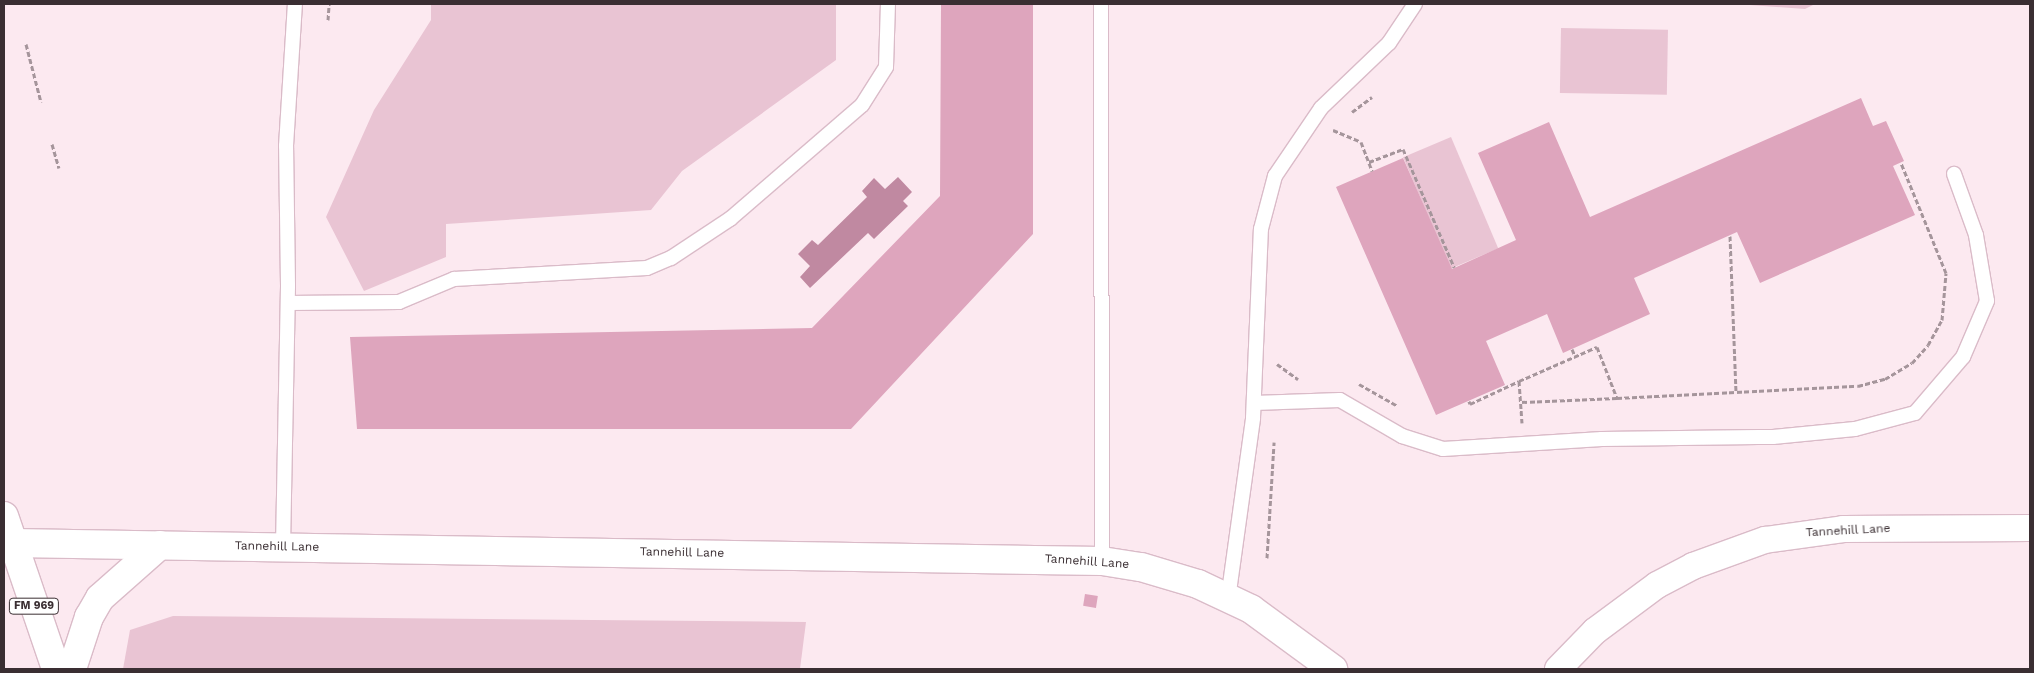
<!DOCTYPE html>
<style>
body{margin:0}
#map{position:relative;width:2034px;height:673px;overflow:hidden;background:#fce9f0;font-family:"Work Sans",sans-serif}
div>[style]{position:absolute}
.green>*{inset:0;background:#e9c4d3;transform-origin:0 0}
.water>*{inset:0;background:#c089a1}
.building>*{inset:0;background:#dea5bd;transform-origin:0 0}
.path>*{height:3px;margin-top:-1.5px;transform-origin:0;background:repeating-linear-gradient(90deg,#a5959b 0 5px,transparent 0 7.5px)}
.roads{filter:drop-shadow(1px 0 #dabbc8) drop-shadow(-1px 0 #dabbc8) drop-shadow(0 1px #dabbc8) drop-shadow(0 -1px #dabbc8)}
.service>*{height:14px;margin:-7px;padding:0 7px;transform-origin:7px;border-radius:7px;background:#fff}
.minor>*{height:26px;margin:-13px;padding:0 13px;transform-origin:13px;border-radius:13px;background:#fff}
.tertiary>*{height:28px;margin:-14px;padding:0 14px;transform-origin:14px;border-radius:14px;background:#fff}
.primary>*{height:28px;margin:-14px;padding:0 14px;transform-origin:14px;border-radius:14px;background:#fff}
span{translate:-50% -50%;white-space:nowrap;text-align:center;line-height:1.15;-webkit-text-stroke:4px #fff;paint-order:stroke}
.shield-label span{padding:1px 4px;background:#fff;border:1px solid;border-radius:4px;-webkit-text-stroke-width:0}
.shield-label{font-size:11px;color:#3a2e32;font-weight:700}
.street-label{font-size:12px;color:#3a2e32}
.frame{position:absolute;inset:0;border:5px solid #3a2e32;pointer-events:none}
</style>
<div id="map">
<div class="green">
<i style="clip-path:polygon(431px 4px,836px 4px,836px 60px,682px 171px,651px 210px,446px 224px,446px 257px,364px 291px,326px 217px,374px 110px,431px 20px)"></i>
<i style="clip-path:polygon(1736px 4px,1815px 4px,1805px 9px)"></i>
<i style="left:1561px;top:28px;width:107px;height:65px;rotate:1deg"></i>
<i style="left:1451px;top:137px;width:121px;height:52px;rotate:67deg"></i>
<i style="clip-path:polygon(173px 616px,806px 622px,800px 669px,123px 669px,130px 630px)"></i>
</div>
<div class="water">
<i style="clip-path:polygon(898px 177px,912px 192px,903px 201px,908px 206px,874px 239px,868px 233px,810px 288px,800px 277px,810px 266px,798px 254px,812px 240px,818px 245px,867px 197px,862px 191px,874px 178px,885px 189px)"></i>
</div>
<div class="building">
<i style="clip-path:polygon(941px 4px,1033px 4px,1033px 234px,851px 429px,357px 429px,350px 337px,812px 328px,940px 196px)"></i>
<i style="clip-path:polygon(1861px 98px,1873px 126px,1886px 121px,1904px 161px,1893px 166px,1915px 215px,1760px 283px,1737px 232px,1634px 278px,1650px 314px,1563px 353px,1547px 314px,1486px 341px,1505px 385px,1436px 415px,1336px 187px,1403px 158px,1452px 269px,1516px 240px,1478px 153px,1549px 122px,1590px 217px)"></i>
<i style="left:1085px;top:594px;width:13px;height:12px;rotate:9deg"></i>
</div>
<div class="path">
<i style="left:328px;top:20px;width:16px;rotate:-86deg"></i>
<i style="left:26px;top:44px;width:60px;rotate:75.5deg"></i>
<i style="left:1352px;top:112px;width:25px;rotate:-37deg"></i>
<i style="left:1333px;top:130px;width:30px;rotate:23deg"></i>
<i style="left:1361px;top:142px;width:31px;rotate:69deg"></i>
<i style="left:52px;top:144px;width:25px;rotate:74deg"></i>
<i style="left:1369px;top:162px;width:36px;rotate:-21deg"></i>
<i style="left:1403px;top:149px;width:129px;rotate:66.6deg"></i>
<i style="left:1730px;top:236px;width:157px;rotate:87.8deg"></i>
<i style="left:1572px;top:349px;width:8px;rotate:67deg"></i>
<i style="left:1277px;top:364px;width:26px;rotate:36deg"></i>
<i style="left:1519px;top:381px;width:85px;rotate:-23.6deg"></i>
<i style="left:1597px;top:347px;width:55px;rotate:68.6deg"></i>
<i style="left:1617px;top:398px;width:97px;rotate:177.6deg"></i>
<i style="left:1359px;top:384px;width:43px;rotate:29.6deg"></i>
<i style="left:1617px;top:398px;width:241px;rotate:-2.9deg"></i>
<i style="left:1858px;top:386px;width:28px;rotate:-15deg"></i>
<i style="left:1885px;top:379px;width:31px;rotate:-31deg"></i>
<i style="left:1912px;top:363px;width:24px;rotate:-48deg"></i>
<i style="left:1928px;top:345px;width:29px;rotate:-61deg"></i>
<i style="left:1942px;top:320px;width:47px;rotate:-85.1deg"></i>
<i style="left:1946px;top:273px;width:119px;rotate:-112.2deg"></i>
<i style="left:1469px;top:401px;width:3px;rotate:72deg"></i>
<i style="left:1470px;top:404px;width:54px;rotate:-25.1deg"></i>
<i style="left:1519px;top:381px;width:42px;rotate:85.9deg"></i>
<i style="left:1267px;top:558px;width:116px;rotate:-86.5deg"></i>
</div>
<div class="roads">
<div class="service">
<i style="left:1101px;top:4px;width:557px;rotate:89.9deg"></i>
<i style="left:288px;top:303px;width:111px;rotate:-0.5deg"></i>
<i style="left:399px;top:302px;width:60px;rotate:-22.7deg"></i>
<i style="left:454px;top:279px;width:193px;rotate:-3.3deg"></i>
<i style="left:647px;top:268px;width:26px;rotate:-23deg"></i>
<i style="left:671px;top:258px;width:71px;rotate:-33.5deg"></i>
<i style="left:730px;top:219px;width:174px;rotate:-40.8deg"></i>
<i style="left:862px;top:105px;width:45px;rotate:-57.7deg"></i>
<i style="left:886px;top:67px;width:63px;rotate:-88.2deg"></i>
<i style="left:1254px;top:403px;width:86px;rotate:-2deg"></i>
<i style="left:1340px;top:400px;width:72px;rotate:30.1deg"></i>
<i style="left:1402px;top:436px;width:43px;rotate:17.6deg"></i>
<i style="left:1443px;top:449px;width:159px;rotate:-3.6deg"></i>
<i style="left:1602px;top:439px;width:171px;rotate:-0.7deg"></i>
<i style="left:1773px;top:437px;width:82px;rotate:-5.6deg"></i>
<i style="left:1855px;top:429px;width:62px;rotate:-14.9deg"></i>
<i style="left:1915px;top:413px;width:74px;rotate:-49.4deg"></i>
<i style="left:1963px;top:357px;width:61px;rotate:-66.8deg"></i>
<i style="left:1987px;top:301px;width:67px;rotate:-99.5deg"></i>
<i style="left:1976px;top:235px;width:65px;rotate:-109.8deg"></i>
<i style="left:283px;top:547px;width:262px;rotate:-88.9deg"></i>
<i style="left:288px;top:285px;width:139px;rotate:-90.8deg"></i>
<i style="left:286px;top:146px;width:142px;rotate:-86.4deg"></i>
<i style="left:1228px;top:599px;width:183px;rotate:-82.1deg"></i>
<i style="left:1253px;top:418px;width:189px;rotate:-87.6deg"></i>
<i style="left:1261px;top:229px;width:55px;rotate:-75.2deg"></i>
<i style="left:1275px;top:176px;width:82px;rotate:-55.9deg"></i>
<i style="left:1321px;top:108px;width:94px;rotate:-43.7deg"></i>
<i style="left:1389px;top:43px;width:47px;rotate:-56.3deg"></i>
</div>
<div class="minor">
<i style="left:1558px;top:669px;width:53px;rotate:-45.8deg"></i>
<i style="left:1595px;top:631px;width:77px;rotate:-36.6deg"></i>
<i style="left:1657px;top:585px;width:41px;rotate:-27.8deg"></i>
<i style="left:1693px;top:566px;width:77px;rotate:-19.9deg"></i>
<i style="left:1765px;top:540px;width:79px;rotate:-8deg"></i>
<i style="left:1843px;top:529px;width:187px;rotate:-0.3deg"></i>
</div>
<div class="tertiary">
<i style="left:13px;top:543px;width:1089px;rotate:0.95deg"></i>
<i style="left:1102px;top:561px;width:39px;rotate:9deg"></i>
<i style="left:1141px;top:567px;width:59px;rotate:16.6deg"></i>
<i style="left:1198px;top:584px;width:59px;rotate:25.3deg"></i>
<i style="left:1251px;top:609px;width:102px;rotate:36.2deg"></i>
</div>
<div class="primary">
<i style="left:4px;top:516px;width:162px;rotate:71.2deg"></i>
<i style="left:72px;top:669px;width:55px;rotate:-71.9deg"></i>
<i style="left:89px;top:617px;width:22px;rotate:-60deg"></i>
<i style="left:100px;top:598px;width:80px;rotate:-41.5deg"></i>
</div>
</div>
<div class="shield-label">
<span style="left:34px;top:606px">FM 969</span>
</div>
<div class="street-label">
<span style="left:1848px;top:531px;rotate:-3deg">Tannehill Lane</span>
<span style="left:277px;top:547px;rotate:1deg">Tannehill Lane</span>
<span style="left:682px;top:553px;rotate:1deg">Tannehill Lane</span>
<span style="left:1087px;top:562px;rotate:4deg">Tannehill Lane</span>
</div>
<div class="frame"></div>
</div>
